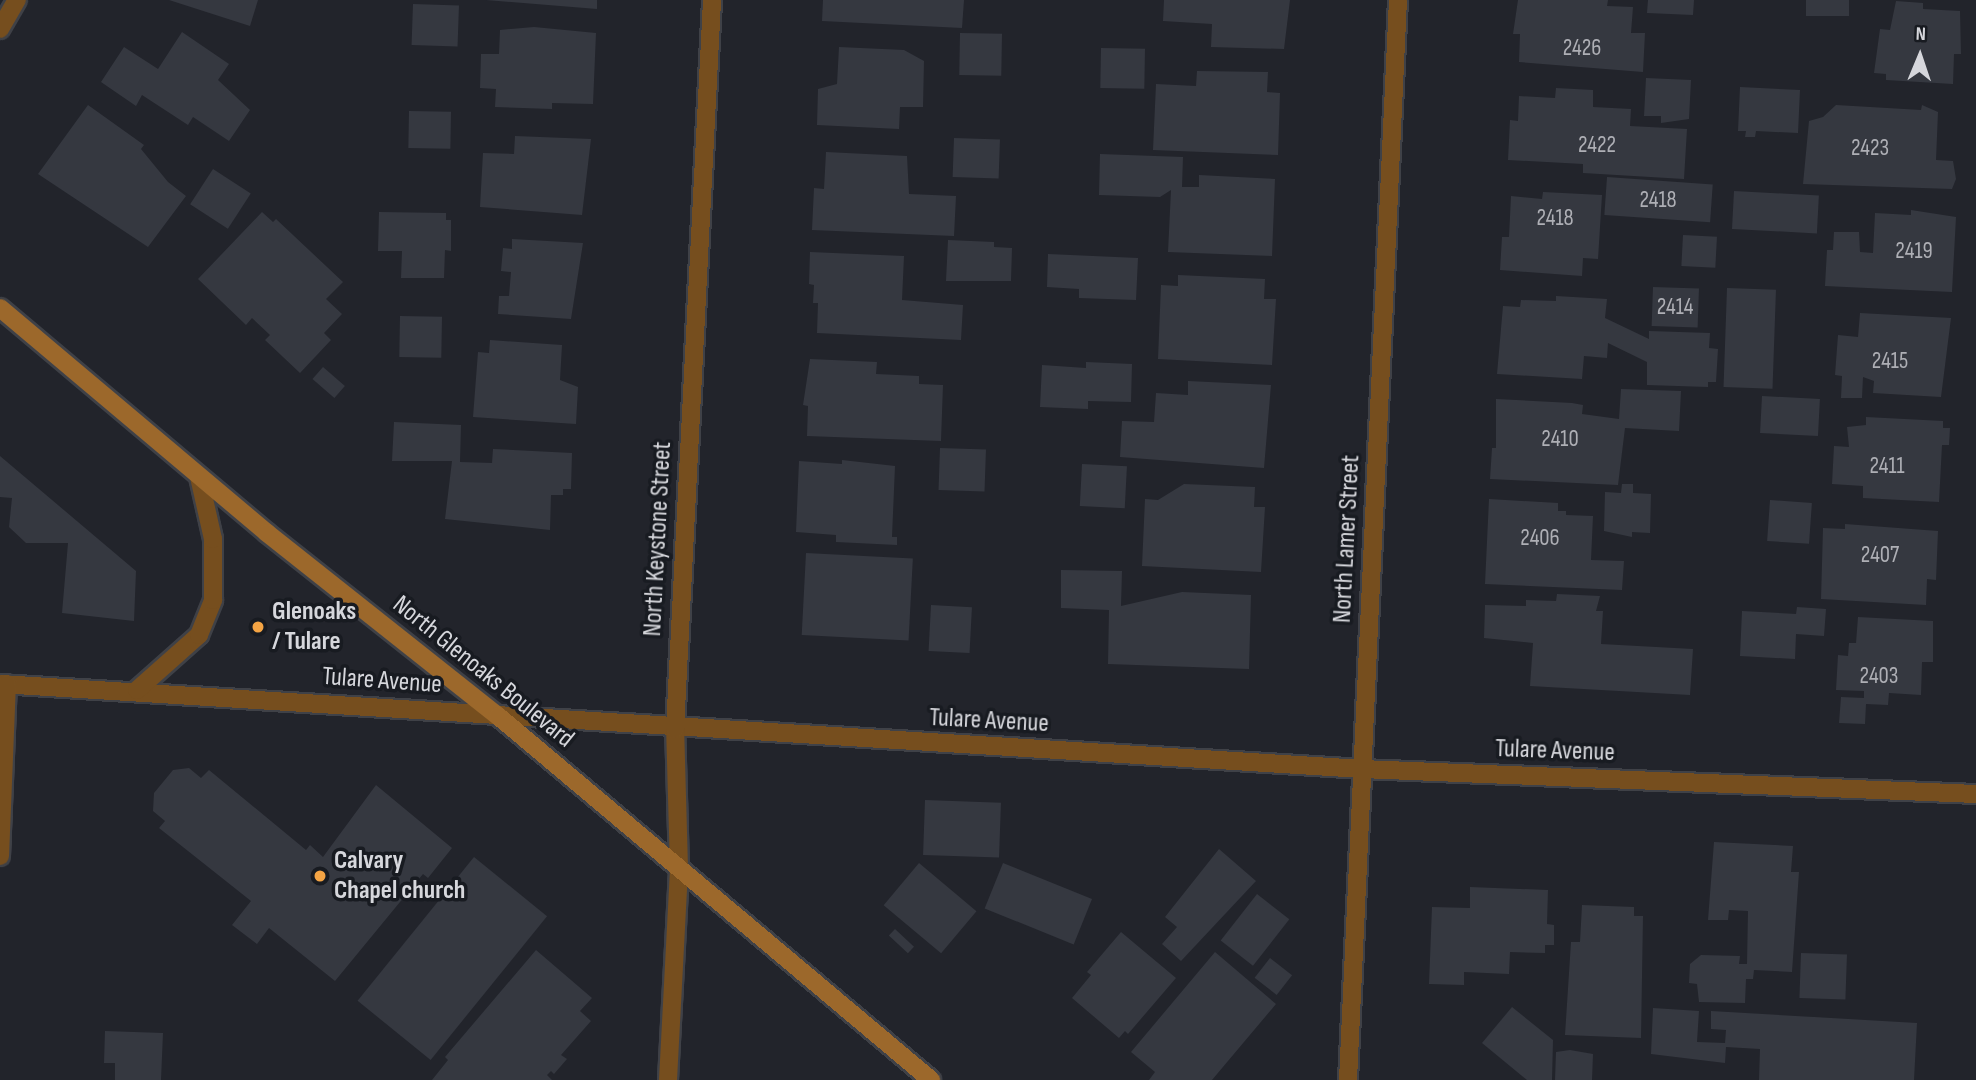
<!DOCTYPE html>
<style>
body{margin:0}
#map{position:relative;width:1976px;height:1080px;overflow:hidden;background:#22242b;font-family:"Sofia Sans Condensed",sans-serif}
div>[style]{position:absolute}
.building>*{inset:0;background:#353840;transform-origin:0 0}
.roads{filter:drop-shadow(2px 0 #3f4147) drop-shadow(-2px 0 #3f4147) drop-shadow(0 2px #3f4147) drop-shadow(0 -2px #3f4147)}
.minor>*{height:18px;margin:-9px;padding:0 9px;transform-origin:9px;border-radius:9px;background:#764e1e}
.secondary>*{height:18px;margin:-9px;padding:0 9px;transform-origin:9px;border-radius:9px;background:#9c682b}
.dots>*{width:19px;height:19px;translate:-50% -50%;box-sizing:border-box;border:4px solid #181b21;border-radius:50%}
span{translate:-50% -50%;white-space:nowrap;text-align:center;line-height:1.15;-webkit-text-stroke:7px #181b21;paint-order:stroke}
.number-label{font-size:23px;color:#aeafb5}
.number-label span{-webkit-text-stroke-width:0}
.street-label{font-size:26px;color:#d6d7dc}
.poi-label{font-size:26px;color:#d6d7dc;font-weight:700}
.left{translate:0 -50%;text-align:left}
.north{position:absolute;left:1885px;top:21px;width:70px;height:70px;-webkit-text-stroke:5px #181b21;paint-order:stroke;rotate:2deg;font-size:19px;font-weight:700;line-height:28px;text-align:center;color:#d6d7dc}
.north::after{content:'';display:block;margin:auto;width:24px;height:32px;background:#d6d7dc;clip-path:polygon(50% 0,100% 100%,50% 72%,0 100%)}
</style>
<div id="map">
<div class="building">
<i style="clip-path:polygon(169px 0,258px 0,250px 26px)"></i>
<i style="clip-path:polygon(486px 0,597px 0,597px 9px)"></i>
<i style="clip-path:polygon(823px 0,964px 0,962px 28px,822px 21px)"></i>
<i style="clip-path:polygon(1164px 0,1290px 0,1284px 49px,1211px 47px,1212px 24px,1163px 21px)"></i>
<i style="clip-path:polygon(1518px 0,1608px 0,1607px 6px,1633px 7px,1631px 33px,1645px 33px,1643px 72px,1519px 62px,1520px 34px,1513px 34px)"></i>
<i style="clip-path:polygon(1648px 0,1694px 0,1693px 15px,1647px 13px)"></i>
<i style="left:1806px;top:0;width:43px;height:16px"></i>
<i style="clip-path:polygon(1896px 1px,1923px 3px,1923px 9px,1960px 11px,1961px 54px,1954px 54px,1953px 84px,1886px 80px,1886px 74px,1874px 73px,1880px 29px,1890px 30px)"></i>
<i style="left:413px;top:4px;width:46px;height:41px;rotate:2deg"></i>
<i style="clip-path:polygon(534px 27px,596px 33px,593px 104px,552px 103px,552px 109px,495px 107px,496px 89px,480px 88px,481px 54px,499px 54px,500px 30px)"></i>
<i style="clip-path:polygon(182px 32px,229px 64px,218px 80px,250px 110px,229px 141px,193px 117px,188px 125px,142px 95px,136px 106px,101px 82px,124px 47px,158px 69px)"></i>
<i style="left:960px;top:33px;width:42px;height:42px;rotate:1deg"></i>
<i style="clip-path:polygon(839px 47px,904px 50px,924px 61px,923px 107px,900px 107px,899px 129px,817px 125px,818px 89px,837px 84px)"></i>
<i style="left:1101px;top:48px;width:44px;height:40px;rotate:1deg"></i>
<i style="clip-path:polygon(1197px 71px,1268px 72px,1267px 92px,1280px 93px,1278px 155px,1153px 150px,1156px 84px,1196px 86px)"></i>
<i style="clip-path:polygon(1646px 78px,1691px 80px,1689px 119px,1661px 123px,1661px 116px,1644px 116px)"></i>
<i style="clip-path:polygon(1740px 87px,1800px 90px,1798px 133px,1756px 131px,1755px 137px,1745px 137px,1746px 131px,1738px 131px)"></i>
<i style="clip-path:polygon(1556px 88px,1593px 90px,1593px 107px,1631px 109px,1630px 126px,1687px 129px,1684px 179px,1583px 173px,1583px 164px,1508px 160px,1510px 120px,1518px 121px,1519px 96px,1555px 98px)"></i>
<i style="clip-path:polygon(88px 105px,144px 145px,141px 149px,168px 182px,186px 196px,148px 247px,38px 174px)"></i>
<i style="clip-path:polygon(1836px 105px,1921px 110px,1922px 105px,1938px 112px,1936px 160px,1953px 161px,1956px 179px,1952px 189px,1803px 184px,1809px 121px,1823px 117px)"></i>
<i style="left:409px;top:111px;width:42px;height:37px;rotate:1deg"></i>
<i style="clip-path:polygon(515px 136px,591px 139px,582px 215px,480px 207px,483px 153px,514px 154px)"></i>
<i style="left:954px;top:138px;width:46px;height:39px;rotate:2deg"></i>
<i style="clip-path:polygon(826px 152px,907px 156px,909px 194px,956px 196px,954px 236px,812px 230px,814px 188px,824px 189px)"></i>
<i style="clip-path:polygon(1100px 154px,1183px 157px,1182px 187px,1199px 187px,1199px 175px,1275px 179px,1272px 256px,1168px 252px,1171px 190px,1160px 197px,1099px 195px)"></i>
<i style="left:213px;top:169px;width:45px;height:42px;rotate:33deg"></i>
<i style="left:1607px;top:177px;width:106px;height:38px;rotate:4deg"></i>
<i style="left:1734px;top:191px;width:85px;height:38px;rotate:3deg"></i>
<i style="clip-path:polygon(1543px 192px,1602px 195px,1598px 259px,1583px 258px,1582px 276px,1500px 270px,1502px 237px,1509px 237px,1511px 196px,1542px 199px)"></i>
<i style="clip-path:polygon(1911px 210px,1956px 217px,1952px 292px,1825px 286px,1827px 250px,1833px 250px,1834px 232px,1859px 232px,1860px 252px,1873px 253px,1875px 213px,1911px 215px)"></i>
<i style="clip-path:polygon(262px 212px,273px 222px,276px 219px,343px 282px,326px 299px,342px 314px,324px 333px,331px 340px,300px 373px,265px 340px,270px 335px,252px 318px,246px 325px,198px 279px)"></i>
<i style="clip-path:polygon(379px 212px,446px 213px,446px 220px,451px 220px,451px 251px,445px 250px,444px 278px,401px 278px,402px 251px,378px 251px)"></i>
<i style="left:1683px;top:235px;width:34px;height:31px;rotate:3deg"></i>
<i style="clip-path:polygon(512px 239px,583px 243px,571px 319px,498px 314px,499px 296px,509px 296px,511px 272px,501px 271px,503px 248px,512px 249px)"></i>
<i style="clip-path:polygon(948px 240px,994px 242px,994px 247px,1012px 248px,1011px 281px,946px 281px)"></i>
<i style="clip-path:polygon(810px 252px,904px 256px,902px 300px,963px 305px,961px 340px,817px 333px,818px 303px,813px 303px,814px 285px,809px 284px)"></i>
<i style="clip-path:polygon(1048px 254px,1138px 258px,1136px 300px,1079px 298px,1079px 289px,1047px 287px)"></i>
<i style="clip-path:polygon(1178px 275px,1265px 279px,1264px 299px,1276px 299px,1272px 365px,1158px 359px,1161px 285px,1178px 286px)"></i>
<i style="left:1653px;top:287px;width:46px;height:39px;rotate:2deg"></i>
<i style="left:1727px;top:288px;width:49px;height:99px;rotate:2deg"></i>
<i style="clip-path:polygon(1556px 296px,1607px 299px,1605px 318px,1649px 339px,1649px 331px,1710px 333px,1709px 348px,1718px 349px,1716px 382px,1708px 382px,1708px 387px,1647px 385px,1647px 362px,1608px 343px,1607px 358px,1584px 356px,1582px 379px,1497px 374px,1503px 306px,1520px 307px,1521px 300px,1556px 301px)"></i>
<i style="clip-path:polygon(1860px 313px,1951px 318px,1941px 397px,1873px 393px,1874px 381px,1863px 377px,1862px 398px,1841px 398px,1842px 376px,1835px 375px,1838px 335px,1858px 337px)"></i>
<i style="left:400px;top:316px;width:42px;height:41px;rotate:1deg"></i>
<i style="clip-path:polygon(490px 340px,562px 345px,560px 380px,578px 387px,576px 424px,473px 417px,478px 352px,489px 353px)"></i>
<i style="clip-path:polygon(810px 359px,877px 362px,876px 374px,919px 376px,919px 384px,943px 385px,941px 441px,807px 436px,808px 406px,803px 405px)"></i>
<i style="clip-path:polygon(1086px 362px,1132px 364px,1131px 402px,1088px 401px,1088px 409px,1040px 407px,1042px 365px,1086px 368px)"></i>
<i style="left:323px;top:367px;width:29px;height:16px;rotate:41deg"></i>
<i style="clip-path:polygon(1188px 381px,1271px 385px,1264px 468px,1120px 457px,1122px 421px,1154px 422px,1156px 393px,1188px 395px)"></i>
<i style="clip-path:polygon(1621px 389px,1681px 391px,1679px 431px,1625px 428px,1618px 485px,1490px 479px,1492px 448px,1496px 448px,1496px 399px,1572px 403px,1583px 405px,1582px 414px,1619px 419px)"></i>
<i style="left:1762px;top:396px;width:58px;height:37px;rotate:3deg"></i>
<i style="clip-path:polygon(1866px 417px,1943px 421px,1943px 428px,1950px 428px,1949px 445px,1942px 445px,1939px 502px,1863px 498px,1863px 486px,1832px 484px,1834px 446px,1849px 447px,1847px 427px,1866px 425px)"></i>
<i style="clip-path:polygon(394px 422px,461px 425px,460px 462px,492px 463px,493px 449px,572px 453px,571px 489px,563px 489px,563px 495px,551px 495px,550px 530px,445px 519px,452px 461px,392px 461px)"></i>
<i style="left:940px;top:448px;width:46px;height:42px;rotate:2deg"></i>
<i style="clip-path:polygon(0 456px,136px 571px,134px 621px,62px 613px,68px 543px,26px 543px,9px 527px,12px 498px,0 497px)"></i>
<i style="clip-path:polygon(842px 460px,895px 466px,892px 537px,897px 537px,897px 545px,836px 542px,836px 535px,796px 532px,799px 461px,842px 464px)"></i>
<i style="left:1082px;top:464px;width:45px;height:42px;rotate:3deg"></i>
<i style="clip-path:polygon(1184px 484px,1255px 487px,1254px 507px,1265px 507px,1261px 572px,1142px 566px,1145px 499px,1158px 500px)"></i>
<i style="clip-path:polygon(1622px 484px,1633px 484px,1633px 493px,1651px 494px,1650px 533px,1632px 532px,1632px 537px,1604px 531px,1605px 492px,1621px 493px)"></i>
<i style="clip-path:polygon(1489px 499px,1558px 503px,1558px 511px,1566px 511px,1566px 515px,1593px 516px,1591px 560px,1624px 561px,1622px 590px,1485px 584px)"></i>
<i style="left:1770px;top:500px;width:42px;height:41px;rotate:4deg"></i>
<i style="clip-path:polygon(1845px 524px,1938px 531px,1936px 580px,1927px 579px,1926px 605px,1821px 599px,1823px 528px,1845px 529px)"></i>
<i style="left:806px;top:553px;width:107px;height:82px;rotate:3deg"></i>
<i style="clip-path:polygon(1061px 570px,1122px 571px,1121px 606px,1182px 592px,1251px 595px,1249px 669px,1108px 664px,1109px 610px,1061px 608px)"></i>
<i style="clip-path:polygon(1557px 594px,1600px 596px,1596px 611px,1603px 611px,1601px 644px,1693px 649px,1690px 695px,1530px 686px,1533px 643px,1484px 638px,1485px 605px,1526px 606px,1526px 600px,1556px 601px)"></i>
<i style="left:931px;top:605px;width:41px;height:46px;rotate:3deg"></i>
<i style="clip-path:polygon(1797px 607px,1826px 609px,1824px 636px,1796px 634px,1795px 659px,1740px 656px,1742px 611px,1796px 614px)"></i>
<i style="clip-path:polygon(1858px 617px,1933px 621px,1933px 662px,1922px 662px,1921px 695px,1889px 693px,1888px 705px,1866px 704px,1865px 724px,1839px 723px,1841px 697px,1864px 698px,1864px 691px,1836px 690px,1838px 655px,1848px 656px,1849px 643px,1856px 643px)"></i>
<i style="clip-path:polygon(189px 768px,201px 778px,209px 770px,306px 850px,310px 845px,323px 857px,376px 785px,452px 848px,428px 878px,423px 874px,335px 981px,269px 928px,257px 944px,232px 925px,251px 901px,159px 828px,165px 821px,153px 811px,154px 793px,173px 770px)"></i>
<i style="left:925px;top:800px;width:76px;height:55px;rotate:2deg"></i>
<i style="clip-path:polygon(1714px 842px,1793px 846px,1791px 872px,1799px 872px,1792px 972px,1754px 970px,1753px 979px,1746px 979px,1745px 1003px,1699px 1002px,1697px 984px,1689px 983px,1690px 964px,1701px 955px,1740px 956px,1739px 964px,1747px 964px,1748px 911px,1729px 910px,1728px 920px,1708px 920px)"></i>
<i style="clip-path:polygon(1219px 849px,1256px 881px,1181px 961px,1162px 944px,1177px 927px,1165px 917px)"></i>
<i style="left:474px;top:857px;width:94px;height:185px;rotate:39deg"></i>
<i style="left:919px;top:863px;width:75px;height:55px;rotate:40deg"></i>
<i style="left:1003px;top:863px;width:96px;height:49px;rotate:22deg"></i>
<i style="clip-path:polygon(1470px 887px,1548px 890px,1547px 924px,1554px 925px,1554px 945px,1545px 945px,1545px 953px,1510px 952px,1509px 974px,1464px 972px,1464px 985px,1429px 984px,1432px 907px,1470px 908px)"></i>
<i style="left:1257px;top:894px;width:41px;height:59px;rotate:38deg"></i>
<i style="clip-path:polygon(1582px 905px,1634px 907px,1634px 916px,1643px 916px,1641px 1038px,1565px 1035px,1571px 942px,1580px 942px)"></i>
<i style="left:895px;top:929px;width:26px;height:9px;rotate:43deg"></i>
<i style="clip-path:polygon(1121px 932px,1176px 978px,1128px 1034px,1125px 1031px,1119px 1038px,1072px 998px,1091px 975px,1087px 972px)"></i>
<i style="clip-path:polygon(536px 950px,592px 998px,580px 1011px,591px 1021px,561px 1055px,567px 1059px,554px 1074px,551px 1071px,547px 1075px,552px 1080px,432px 1080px,448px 1060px,445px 1057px)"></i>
<i style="clip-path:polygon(1215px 952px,1276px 1004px,1212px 1080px,1149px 1080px,1155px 1072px,1131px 1052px)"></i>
<i style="left:1801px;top:953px;width:46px;height:45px;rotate:2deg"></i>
<i style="left:1270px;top:958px;width:28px;height:25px;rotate:38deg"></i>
<i style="clip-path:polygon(1512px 1007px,1553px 1040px,1552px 1080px,1527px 1080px,1482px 1043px)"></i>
<i style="clip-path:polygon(1653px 1008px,1699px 1011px,1697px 1042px,1725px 1043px,1726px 1030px,1711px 1029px,1711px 1011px,1917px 1023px,1914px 1080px,1759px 1080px,1760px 1049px,1726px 1047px,1725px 1063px,1651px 1054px)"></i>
<i style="clip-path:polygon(105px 1031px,163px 1033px,161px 1080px,115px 1080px,115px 1063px,104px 1063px)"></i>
<i style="clip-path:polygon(1570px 1050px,1593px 1054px,1592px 1080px,1555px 1080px,1556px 1052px)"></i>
</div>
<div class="roads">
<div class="minor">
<i style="left:0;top:29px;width:34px;rotate:-60deg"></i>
<i style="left:0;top:684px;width:1365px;rotate:3.57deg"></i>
<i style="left:1362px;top:769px;width:615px;rotate:2.33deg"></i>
<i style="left:137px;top:690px;width:83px;rotate:-41.6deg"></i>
<i style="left:199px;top:635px;width:38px;rotate:-68deg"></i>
<i style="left:213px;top:600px;width:61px;rotate:-90deg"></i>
<i style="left:213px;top:539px;width:64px;rotate:-102.7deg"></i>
<i style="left:0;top:856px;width:172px;rotate:-87.7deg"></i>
<i style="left:668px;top:1080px;width:212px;rotate:-87deg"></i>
<i style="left:679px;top:868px;width:139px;rotate:-91.6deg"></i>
<i style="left:675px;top:729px;width:730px;rotate:-87.09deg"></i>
<i style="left:1348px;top:1080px;width:1081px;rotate:-87.35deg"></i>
</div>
<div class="secondary">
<i style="left:0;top:308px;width:349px;rotate:40.1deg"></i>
<i style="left:267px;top:533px;width:295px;rotate:38.4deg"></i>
<i style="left:498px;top:716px;width:566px;rotate:40.05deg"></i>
</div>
</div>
<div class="dots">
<i style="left:258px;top:627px;background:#f4a444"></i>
<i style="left:320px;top:876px;background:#f4a444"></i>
</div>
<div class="number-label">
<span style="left:1582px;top:48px">2426</span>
<span style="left:1597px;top:145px">2422</span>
<span style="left:1870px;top:148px">2423</span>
<span style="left:1658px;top:200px">2418</span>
<span style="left:1555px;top:218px">2418</span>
<span style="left:1914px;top:251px">2419</span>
<span style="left:1675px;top:307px">2414</span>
<span style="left:1890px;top:361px">2415</span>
<span style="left:1560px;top:439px">2410</span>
<span style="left:1887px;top:466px">2411</span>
<span style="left:1540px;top:538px">2406</span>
<span style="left:1880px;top:555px">2407</span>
<span style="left:1879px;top:676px">2403</span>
</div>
<div class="street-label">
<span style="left:658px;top:539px;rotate:-87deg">North Keystone Street</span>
<span style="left:1347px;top:539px;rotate:-87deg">North Lamer Street</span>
<span style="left:483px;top:672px;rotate:39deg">North Glenoaks Boulevard</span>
<span style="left:382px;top:681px;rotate:4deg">Tulare Avenue</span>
<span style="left:989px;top:721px;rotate:3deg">Tulare Avenue</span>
<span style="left:1555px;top:751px;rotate:2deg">Tulare Avenue</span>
</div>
<div class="poi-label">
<span class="left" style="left:272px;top:627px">Glenoaks<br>/ Tulare</span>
<span class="left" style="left:334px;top:876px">Calvary<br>Chapel church</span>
</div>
<div class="north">N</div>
</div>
